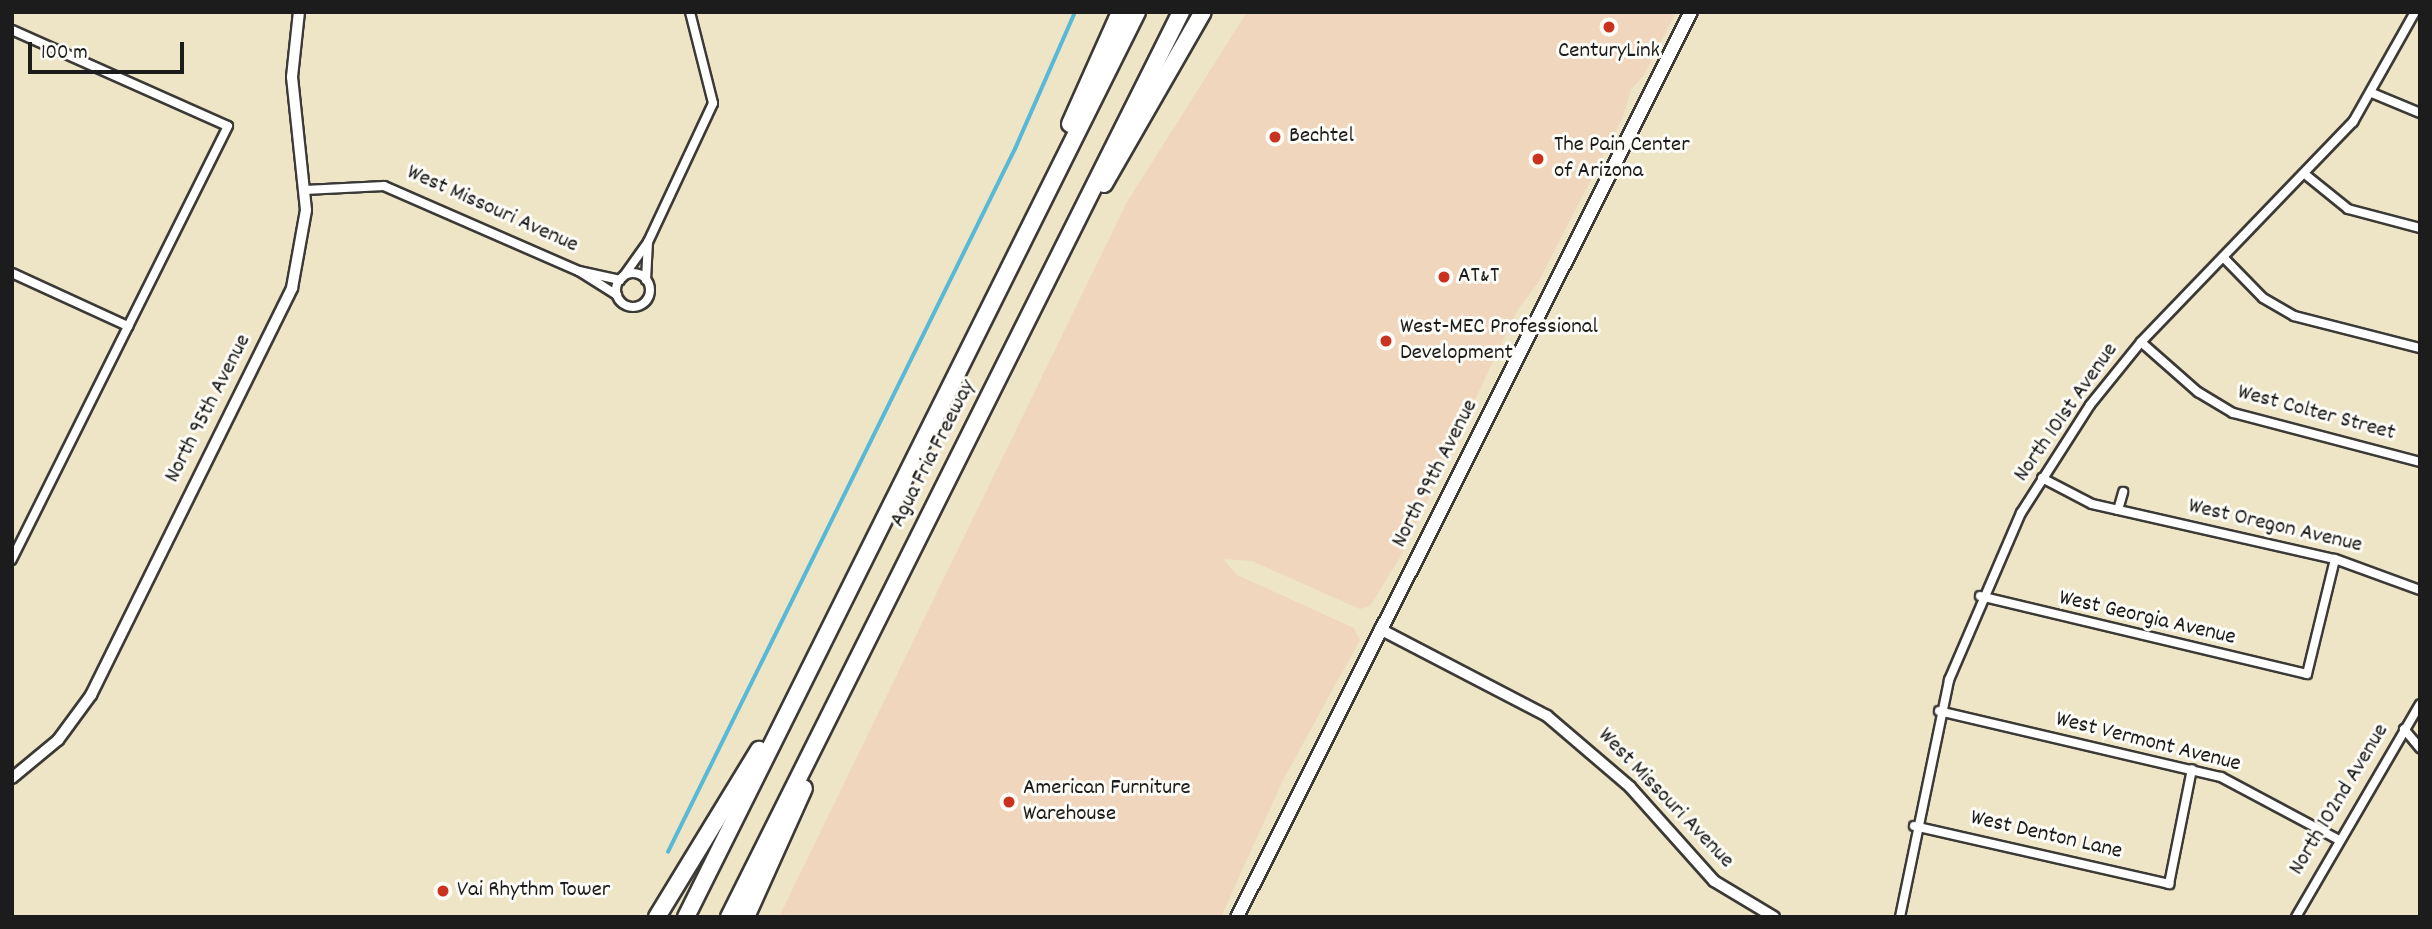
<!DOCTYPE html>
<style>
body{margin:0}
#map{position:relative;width:2432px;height:929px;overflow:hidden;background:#eee5c7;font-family:Dekko,sans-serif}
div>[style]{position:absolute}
.built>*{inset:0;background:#efd6bc}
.stream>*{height:3.5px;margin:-1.75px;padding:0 1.75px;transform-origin:1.75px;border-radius:1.75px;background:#58b9d7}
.roads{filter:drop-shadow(2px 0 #3c3a36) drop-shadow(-2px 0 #3c3a36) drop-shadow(0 2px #3c3a36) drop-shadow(0 -2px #3c3a36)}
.minor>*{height:8px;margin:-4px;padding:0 4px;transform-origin:4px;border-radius:4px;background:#fff}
.minor>.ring{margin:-4px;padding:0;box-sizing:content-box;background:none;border:8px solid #fff;border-radius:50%}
.tertiary>*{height:10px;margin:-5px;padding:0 5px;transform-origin:5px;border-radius:5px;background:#fff}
.secondary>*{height:12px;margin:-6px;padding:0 6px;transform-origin:6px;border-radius:6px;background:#fff}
.motorway>*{height:16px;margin:-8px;padding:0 8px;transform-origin:8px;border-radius:8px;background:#fff}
.dots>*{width:19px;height:19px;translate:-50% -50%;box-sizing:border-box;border:4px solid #fdfcf7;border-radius:50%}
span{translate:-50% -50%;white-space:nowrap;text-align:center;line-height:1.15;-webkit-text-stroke:6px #fdfcf7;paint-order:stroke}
.poi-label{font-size:23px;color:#1c1c1c}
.left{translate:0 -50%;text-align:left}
.street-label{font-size:23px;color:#1c1c1c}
.frame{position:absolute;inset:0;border:14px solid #1c1c1c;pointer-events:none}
.scale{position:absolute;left:28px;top:42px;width:156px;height:32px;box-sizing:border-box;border:4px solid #1c1c1c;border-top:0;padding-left:9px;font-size:21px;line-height:24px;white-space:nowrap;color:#1c1c1c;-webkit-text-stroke:5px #fdfcf7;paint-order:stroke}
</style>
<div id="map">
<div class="built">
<i style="clip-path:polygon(1247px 12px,1676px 12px,1643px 77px,1631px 89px,1623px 117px,1539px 281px,1517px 311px,1402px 554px,1370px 606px,1360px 609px,1252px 561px,1223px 559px,1237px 575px,1354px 628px,1360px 640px,1283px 780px,1221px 917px,779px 917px,1127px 202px)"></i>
</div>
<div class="stream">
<i style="left:668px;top:852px;width:784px;rotate:-63.73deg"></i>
<i style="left:1015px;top:149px;width:150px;rotate:-66.3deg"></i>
</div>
<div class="roads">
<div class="minor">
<i style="left:12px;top:30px;width:236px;rotate:24deg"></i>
<i style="left:228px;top:126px;width:485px;rotate:116.5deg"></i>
<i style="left:2372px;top:93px;width:52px;rotate:22.6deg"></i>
<i style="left:2306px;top:175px;width:54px;rotate:39deg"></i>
<i style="left:2348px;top:209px;width:74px;rotate:14.8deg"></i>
<i style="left:305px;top:190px;width:79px;rotate:-2.9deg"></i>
<i style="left:384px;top:186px;width:213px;rotate:23.6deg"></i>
<i style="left:579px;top:271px;width:42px;rotate:12.4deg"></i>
<i style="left:2223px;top:257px;width:57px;rotate:45.7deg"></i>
<i style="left:2263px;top:298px;width:36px;rotate:30deg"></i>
<i style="left:2294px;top:316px;width:130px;rotate:14.3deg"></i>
<i style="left:579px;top:271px;width:45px;rotate:32.3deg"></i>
<i style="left:12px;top:273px;width:128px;rotate:24.6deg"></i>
<i class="ring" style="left:616px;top:273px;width:26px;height:26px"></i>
<i style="left:623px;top:277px;width:43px;rotate:-54.5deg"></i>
<i style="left:648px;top:242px;width:153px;rotate:-64.9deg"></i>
<i style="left:713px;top:103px;width:94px;rotate:-104.2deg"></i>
<i style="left:646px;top:280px;width:38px;rotate:-87deg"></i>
<i style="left:2141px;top:342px;width:76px;rotate:41.3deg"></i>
<i style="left:2198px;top:392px;width:41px;rotate:31deg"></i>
<i style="left:2233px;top:413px;width:193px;rotate:14.7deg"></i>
<i style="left:2042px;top:478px;width:56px;rotate:27.5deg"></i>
<i style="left:2092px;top:504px;width:249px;rotate:12.8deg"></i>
<i style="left:2335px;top:559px;width:90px;rotate:20deg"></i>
<i style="left:2118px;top:510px;width:19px;rotate:-74deg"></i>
<i style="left:1980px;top:596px;width:336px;rotate:13.4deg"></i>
<i style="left:2307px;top:674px;width:118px;rotate:-76.3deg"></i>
<i style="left:1939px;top:711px;width:290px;rotate:13.2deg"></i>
<i style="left:2221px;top:777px;width:132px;rotate:28.1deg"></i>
<i style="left:2404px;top:729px;width:25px;rotate:50deg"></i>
<i style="left:1914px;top:826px;width:262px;rotate:12.8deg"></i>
<i style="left:2169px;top:884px;width:117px;rotate:-78.7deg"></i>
<i style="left:1900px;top:917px;width:242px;rotate:-78.3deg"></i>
<i style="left:1949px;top:680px;width:182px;rotate:-66.7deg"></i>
<i style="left:2021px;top:513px;width:128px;rotate:-57.4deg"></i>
<i style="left:2090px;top:405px;width:81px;rotate:-51deg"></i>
<i style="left:2141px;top:342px;width:306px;rotate:-46.1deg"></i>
<i style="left:2353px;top:122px;width:126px;rotate:-60.6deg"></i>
<i style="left:2296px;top:917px;width:246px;rotate:-59.8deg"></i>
</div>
<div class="tertiary">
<i style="left:1380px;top:629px;width:188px;rotate:27.5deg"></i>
<i style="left:1547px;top:716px;width:109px;rotate:40.5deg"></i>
<i style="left:1630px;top:787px;width:126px;rotate:48.2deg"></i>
<i style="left:1714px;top:881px;width:70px;rotate:31deg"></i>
<i style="left:12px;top:778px;width:60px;rotate:-39.6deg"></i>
<i style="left:58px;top:740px;width:56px;rotate:-53.7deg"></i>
<i style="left:91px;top:695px;width:454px;rotate:-63.7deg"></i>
<i style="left:292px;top:288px;width:79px;rotate:-79.8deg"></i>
<i style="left:306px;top:210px;width:134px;rotate:-96deg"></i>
<i style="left:292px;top:77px;width:65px;rotate:-83.9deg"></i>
</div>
<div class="secondary">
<i style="left:1237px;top:917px;width:1012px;rotate:-63.36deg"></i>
</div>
<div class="motorway">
<i style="left:1070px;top:124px;width:123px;rotate:-65.9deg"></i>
<i style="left:1104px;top:184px;width:198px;rotate:-60.1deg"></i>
<i style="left:657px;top:917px;width:196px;rotate:-58.6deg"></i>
<i style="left:686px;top:917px;width:1011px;rotate:-63.51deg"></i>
<i style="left:729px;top:917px;width:1012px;rotate:-63.46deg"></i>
<i style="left:746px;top:917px;width:141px;rotate:-65.8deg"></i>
</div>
</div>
<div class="dots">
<i style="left:1609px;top:27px;background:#c8321e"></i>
<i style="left:1275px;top:137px;background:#c8321e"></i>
<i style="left:1538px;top:159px;background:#c8321e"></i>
<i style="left:1444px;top:277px;background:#c8321e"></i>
<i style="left:1386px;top:341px;background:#c8321e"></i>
<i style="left:1009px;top:802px;background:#c8321e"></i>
<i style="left:443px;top:891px;background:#c8321e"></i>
</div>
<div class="poi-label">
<span style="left:1609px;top:52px">CenturyLink</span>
<span class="left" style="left:1289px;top:137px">Bechtel</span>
<span class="left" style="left:1554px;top:159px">The Pain Center<br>of Arizona</span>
<span class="left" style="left:1458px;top:277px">AT&amp;T</span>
<span class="left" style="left:1400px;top:341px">West-MEC Professional<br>Development</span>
<span class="left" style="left:1023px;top:802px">American Furniture<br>Warehouse</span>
<span class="left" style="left:457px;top:891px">Vai Rhythm Tower</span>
</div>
<div class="street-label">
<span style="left:492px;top:210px;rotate:24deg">West Missouri Avenue</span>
<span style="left:209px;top:409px;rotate:-63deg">North 95th Avenue</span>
<span style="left:2067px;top:413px;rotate:-55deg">North 101st Avenue</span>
<span style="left:2316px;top:414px;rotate:15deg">West Colter Street</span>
<span style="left:934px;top:454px;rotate:-63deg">Agua Fria Freeway</span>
<span style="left:1436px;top:474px;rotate:-63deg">North 99th Avenue</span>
<span style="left:2275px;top:527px;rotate:13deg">West Oregon Avenue</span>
<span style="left:2147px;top:619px;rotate:13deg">West Georgia Avenue</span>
<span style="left:2148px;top:743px;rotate:14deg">West Vermont Avenue</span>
<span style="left:1665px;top:799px;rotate:46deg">West Missouri Avenue</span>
<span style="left:2340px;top:800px;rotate:-59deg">North 102nd Avenue</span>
<span style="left:2046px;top:836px;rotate:13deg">West Denton Lane</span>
</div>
<div class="frame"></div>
<div class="scale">100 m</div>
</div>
